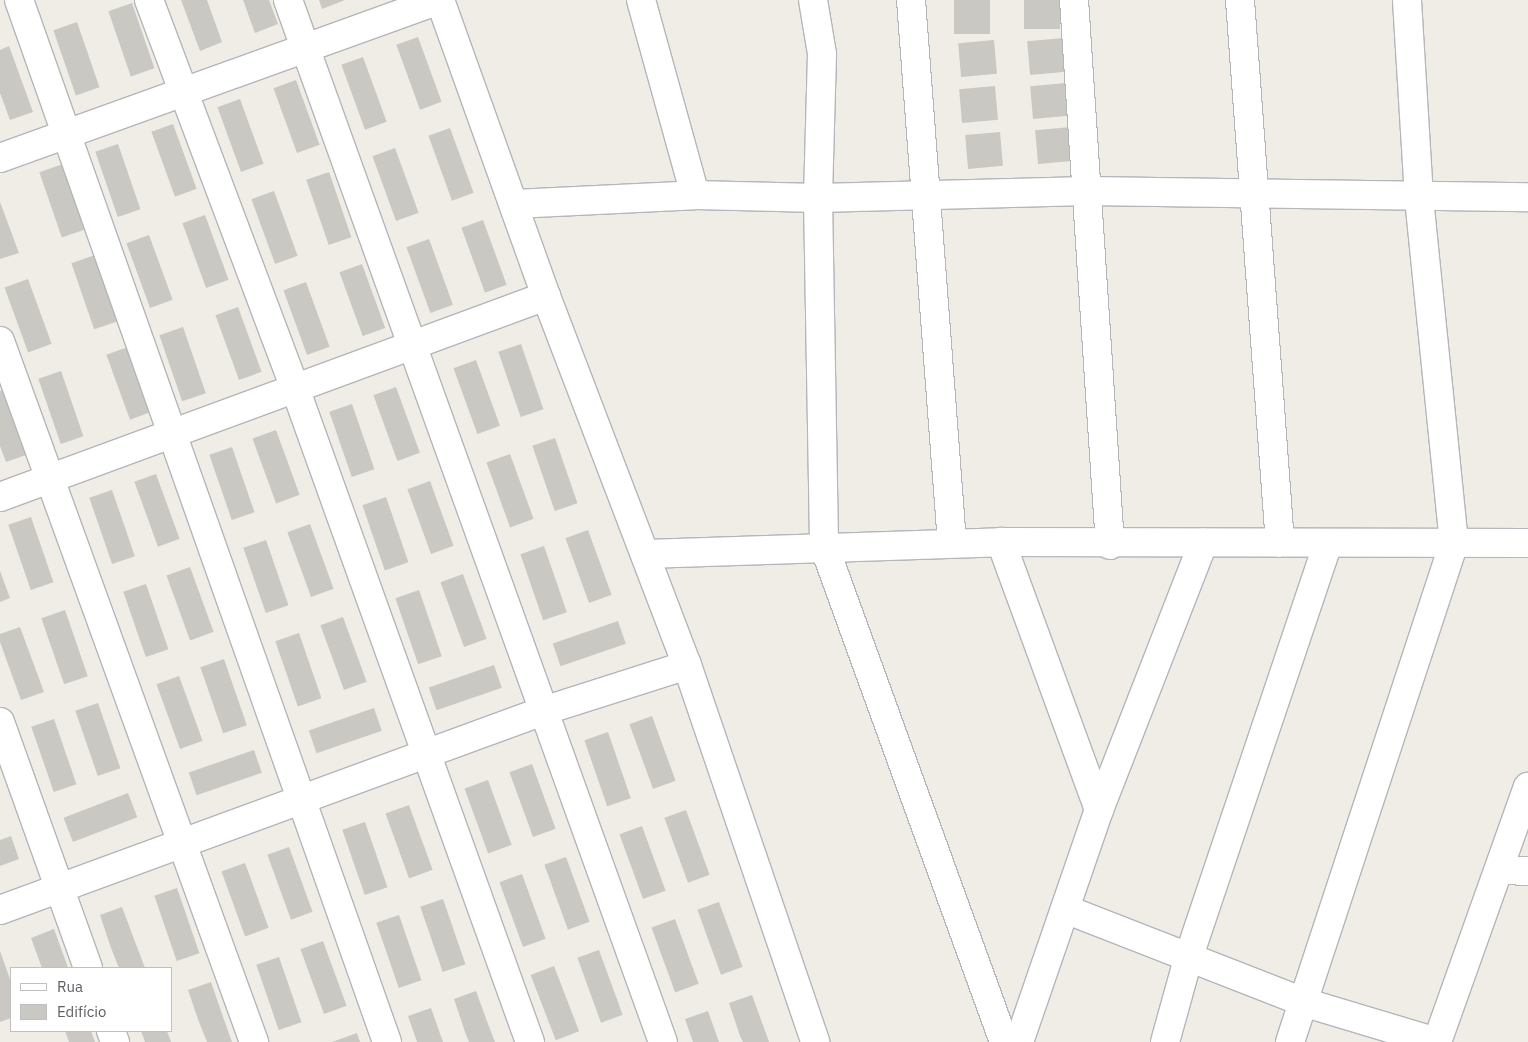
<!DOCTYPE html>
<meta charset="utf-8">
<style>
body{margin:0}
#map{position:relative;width:1528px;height:1042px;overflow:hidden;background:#efede6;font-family:"IBM Plex Sans",sans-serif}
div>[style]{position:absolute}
.building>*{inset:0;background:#cac8c2;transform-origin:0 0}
.roads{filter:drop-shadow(1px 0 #b3b6ba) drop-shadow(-1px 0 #b3b6ba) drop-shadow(0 1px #b3b6ba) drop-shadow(0 -1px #b3b6ba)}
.minor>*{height:28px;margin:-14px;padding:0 14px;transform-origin:14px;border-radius:14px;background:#fff}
span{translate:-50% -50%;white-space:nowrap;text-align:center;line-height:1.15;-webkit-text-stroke:4px #fff;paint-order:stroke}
.legend{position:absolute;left:10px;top:967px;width:162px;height:65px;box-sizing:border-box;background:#fff;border:1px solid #bec0c1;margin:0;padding:6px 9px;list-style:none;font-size:15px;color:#5d6165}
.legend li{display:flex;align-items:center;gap:10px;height:25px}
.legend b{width:25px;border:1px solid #bec0c1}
</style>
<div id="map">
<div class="building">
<i style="clip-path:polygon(181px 0,207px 0,222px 42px,200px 51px)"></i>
<i style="clip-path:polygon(243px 0,269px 0,278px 24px,255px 33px)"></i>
<i style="clip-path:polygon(319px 0,345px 0,322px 9px)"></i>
<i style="left:954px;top:0;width:36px;height:34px"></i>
<i style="left:1024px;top:0;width:36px;height:29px"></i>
<i style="left:132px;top:3px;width:69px;height:25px;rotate:71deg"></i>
<i style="left:77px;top:22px;width:69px;height:25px;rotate:71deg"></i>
<i style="left:418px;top:37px;width:69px;height:23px;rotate:70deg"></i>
<i style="left:1063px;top:38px;width:34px;height:36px;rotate:85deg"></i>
<i style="left:994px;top:40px;width:34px;height:36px;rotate:85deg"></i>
<i style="clip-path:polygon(9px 46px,33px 112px,10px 120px,0 93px,0 50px)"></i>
<i style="left:363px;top:57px;width:69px;height:23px;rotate:70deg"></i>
<i style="left:296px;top:80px;width:69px;height:24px;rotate:70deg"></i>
<i style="left:1066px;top:83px;width:33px;height:36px;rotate:85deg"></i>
<i style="left:995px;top:86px;width:34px;height:36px;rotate:85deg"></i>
<i style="left:240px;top:99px;width:69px;height:24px;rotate:70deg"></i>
<i style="left:173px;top:124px;width:69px;height:23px;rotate:70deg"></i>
<i style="left:1071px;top:127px;width:34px;height:36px;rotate:85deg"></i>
<i style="left:450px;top:128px;width:69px;height:23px;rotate:70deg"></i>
<i style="left:1000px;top:132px;width:34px;height:35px;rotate:85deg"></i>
<i style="left:118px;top:144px;width:69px;height:24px;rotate:71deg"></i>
<i style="left:395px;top:148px;width:69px;height:24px;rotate:70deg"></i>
<i style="left:63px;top:164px;width:69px;height:25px;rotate:71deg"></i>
<i style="left:329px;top:172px;width:69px;height:24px;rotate:71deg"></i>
<i style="left:274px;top:191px;width:69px;height:24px;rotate:70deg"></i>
<i style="clip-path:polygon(0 202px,19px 253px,0 259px)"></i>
<i style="left:205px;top:215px;width:69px;height:24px;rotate:70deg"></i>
<i style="left:483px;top:220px;width:69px;height:23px;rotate:70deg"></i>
<i style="left:149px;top:235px;width:69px;height:24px;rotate:70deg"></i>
<i style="left:429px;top:239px;width:70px;height:24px;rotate:70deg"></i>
<i style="left:95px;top:255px;width:70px;height:25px;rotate:71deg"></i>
<i style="left:362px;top:264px;width:68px;height:24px;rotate:70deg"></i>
<i style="left:28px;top:279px;width:69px;height:25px;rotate:70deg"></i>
<i style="left:306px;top:282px;width:69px;height:24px;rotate:70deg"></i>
<i style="left:238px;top:307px;width:69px;height:24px;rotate:70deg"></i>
<i style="left:183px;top:327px;width:70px;height:25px;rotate:71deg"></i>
<i style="left:521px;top:344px;width:69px;height:24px;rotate:71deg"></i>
<i style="left:128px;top:347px;width:69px;height:23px;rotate:70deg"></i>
<i style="left:476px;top:360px;width:70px;height:24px;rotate:70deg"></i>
<i style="left:61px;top:371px;width:69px;height:24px;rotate:71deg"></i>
<i style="left:396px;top:387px;width:70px;height:24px;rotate:70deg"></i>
<i style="clip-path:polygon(6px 389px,29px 454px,6px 462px,0 446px,0 391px)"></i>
<i style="left:352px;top:404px;width:69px;height:24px;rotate:71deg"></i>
<i style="left:276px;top:430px;width:69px;height:25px;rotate:70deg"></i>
<i style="left:555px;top:438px;width:69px;height:24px;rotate:71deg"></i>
<i style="left:232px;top:447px;width:69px;height:24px;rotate:71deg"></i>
<i style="left:510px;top:454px;width:69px;height:25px;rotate:70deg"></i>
<i style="left:156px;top:474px;width:69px;height:23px;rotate:70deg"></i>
<i style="left:430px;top:481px;width:69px;height:24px;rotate:70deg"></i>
<i style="left:112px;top:490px;width:70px;height:24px;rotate:71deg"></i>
<i style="left:386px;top:497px;width:69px;height:25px;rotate:71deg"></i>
<i style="left:31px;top:517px;width:69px;height:24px;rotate:71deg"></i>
<i style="left:310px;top:524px;width:69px;height:24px;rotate:70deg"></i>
<i style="left:588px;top:530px;width:69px;height:24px;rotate:70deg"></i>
<i style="left:266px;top:540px;width:69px;height:24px;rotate:71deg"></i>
<i style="left:544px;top:546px;width:70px;height:25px;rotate:71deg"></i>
<i style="left:190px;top:567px;width:69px;height:25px;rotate:70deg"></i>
<i style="clip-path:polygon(0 571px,10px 598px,0 602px)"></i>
<i style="left:463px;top:574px;width:69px;height:24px;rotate:70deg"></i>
<i style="left:146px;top:584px;width:69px;height:24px;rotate:71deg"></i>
<i style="left:419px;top:590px;width:70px;height:25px;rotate:71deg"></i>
<i style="left:65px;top:610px;width:70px;height:25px;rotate:71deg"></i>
<i style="left:343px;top:617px;width:69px;height:24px;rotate:70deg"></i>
<i style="left:618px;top:621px;width:24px;height:69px;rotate:71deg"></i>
<i style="clip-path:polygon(20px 627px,44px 692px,21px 700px,0 642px,0 634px)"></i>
<i style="left:299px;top:633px;width:69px;height:25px;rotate:71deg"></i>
<i style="left:224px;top:659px;width:70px;height:25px;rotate:71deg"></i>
<i style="left:494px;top:665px;width:24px;height:69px;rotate:71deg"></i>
<i style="left:179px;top:676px;width:69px;height:24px;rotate:70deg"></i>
<i style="left:98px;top:703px;width:69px;height:24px;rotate:71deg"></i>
<i style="left:374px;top:708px;width:24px;height:69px;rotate:71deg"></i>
<i style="left:652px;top:716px;width:69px;height:24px;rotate:70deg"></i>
<i style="left:54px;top:719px;width:69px;height:24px;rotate:71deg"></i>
<i style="left:608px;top:732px;width:70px;height:25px;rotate:71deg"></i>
<i style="left:254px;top:750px;width:24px;height:69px;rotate:71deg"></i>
<i style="left:532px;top:764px;width:69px;height:24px;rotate:70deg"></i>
<i style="left:488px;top:780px;width:69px;height:25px;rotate:70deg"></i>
<i style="left:128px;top:793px;width:26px;height:69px;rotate:69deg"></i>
<i style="left:409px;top:805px;width:69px;height:25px;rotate:70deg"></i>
<i style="left:686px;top:810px;width:69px;height:23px;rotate:70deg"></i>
<i style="left:365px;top:822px;width:69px;height:24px;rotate:71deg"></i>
<i style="left:642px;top:826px;width:69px;height:24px;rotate:70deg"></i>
<i style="clip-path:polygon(11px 836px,19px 859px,0 866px,0 840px)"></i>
<i style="left:289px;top:847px;width:69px;height:23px;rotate:70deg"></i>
<i style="left:566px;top:857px;width:69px;height:23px;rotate:70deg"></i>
<i style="left:245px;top:863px;width:69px;height:25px;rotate:70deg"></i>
<i style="left:522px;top:874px;width:69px;height:24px;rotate:70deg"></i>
<i style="left:177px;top:888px;width:69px;height:24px;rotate:71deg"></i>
<i style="left:443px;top:899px;width:69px;height:24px;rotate:71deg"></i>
<i style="left:719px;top:902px;width:69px;height:23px;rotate:70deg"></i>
<i style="clip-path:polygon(122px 907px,134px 939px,145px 968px,119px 968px,111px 948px,100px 915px)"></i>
<i style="left:399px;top:915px;width:69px;height:24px;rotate:71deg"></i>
<i style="left:675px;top:919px;width:69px;height:25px;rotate:70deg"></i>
<i style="clip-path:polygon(54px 929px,66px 962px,68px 968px,42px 968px,31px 938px)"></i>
<i style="left:323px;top:941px;width:69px;height:24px;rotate:70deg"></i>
<i style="left:599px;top:950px;width:69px;height:23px;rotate:70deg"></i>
<i style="clip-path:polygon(0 951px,11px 982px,11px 1018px,0 1022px)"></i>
<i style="left:279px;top:957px;width:69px;height:24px;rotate:71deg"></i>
<i style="left:554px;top:966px;width:70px;height:25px;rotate:69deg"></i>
<i style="clip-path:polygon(211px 982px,222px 1014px,232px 1042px,207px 1042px,199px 1022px,188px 990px)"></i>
<i style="clip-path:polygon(476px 991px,488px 1024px,495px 1042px,469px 1042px,465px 1032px,454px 999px)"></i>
<i style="clip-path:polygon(752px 995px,764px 1028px,769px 1042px,743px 1042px,740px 1036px,729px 1003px)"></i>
<i style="clip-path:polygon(431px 1008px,443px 1042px,417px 1042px,408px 1016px)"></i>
<i style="clip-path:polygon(708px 1011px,719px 1042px,693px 1042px,685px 1019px)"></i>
<i style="clip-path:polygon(65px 1031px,91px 1031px,95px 1042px,69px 1042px)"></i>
<i style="clip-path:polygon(141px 1031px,167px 1031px,171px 1042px,145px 1042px)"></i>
<i style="clip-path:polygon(357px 1033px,360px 1042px,332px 1042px)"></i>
</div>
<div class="roads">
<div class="minor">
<i style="left:19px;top:0;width:1105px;rotate:70.55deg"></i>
<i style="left:149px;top:0;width:415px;rotate:69.4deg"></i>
<i style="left:295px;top:388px;width:695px;rotate:70.24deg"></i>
<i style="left:288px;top:0;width:1107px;rotate:70.21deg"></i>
<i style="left:440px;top:0;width:314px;rotate:70.3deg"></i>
<i style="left:546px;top:296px;width:395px;rotate:69.1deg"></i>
<i style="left:687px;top:665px;width:398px;rotate:71.2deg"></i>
<i style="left:641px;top:0;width:202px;rotate:74.5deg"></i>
<i style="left:813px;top:0;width:55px;rotate:80.5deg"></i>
<i style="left:822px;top:54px;width:144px;rotate:91.6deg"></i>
<i style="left:818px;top:198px;width:348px;rotate:89deg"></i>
<i style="left:824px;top:546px;width:528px;rotate:70.05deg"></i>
<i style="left:911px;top:0;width:545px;rotate:85.68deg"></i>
<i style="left:1074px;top:0;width:546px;rotate:86.22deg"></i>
<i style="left:1240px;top:0;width:544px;rotate:85.79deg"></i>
<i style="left:0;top:158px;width:468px;rotate:-19.8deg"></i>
<i style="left:514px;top:204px;width:181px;rotate:-2.8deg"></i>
<i style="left:695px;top:195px;width:123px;rotate:1.4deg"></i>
<i style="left:818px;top:198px;width:270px;rotate:-1.5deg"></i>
<i style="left:1088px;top:191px;width:440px;rotate:0.8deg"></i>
<i style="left:0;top:341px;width:746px;rotate:70.08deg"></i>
<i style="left:0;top:497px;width:582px;rotate:-20.21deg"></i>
<i style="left:1001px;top:542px;width:285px;rotate:69.9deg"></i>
<i style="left:646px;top:554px;width:355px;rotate:-1.9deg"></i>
<i style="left:1001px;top:542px;width:527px;rotate:0.11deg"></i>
<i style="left:0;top:722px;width:261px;rotate:70.3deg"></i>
<i style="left:1502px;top:870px;width:26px;rotate:2deg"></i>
<i style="left:1065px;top:909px;width:256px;rotate:21.3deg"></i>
<i style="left:1303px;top:1002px;width:139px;rotate:16.7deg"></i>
<i style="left:0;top:910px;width:578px;rotate:-20.13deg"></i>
<i style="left:543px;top:711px;width:151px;rotate:-17.7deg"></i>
<i style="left:111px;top:1031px;width:12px;rotate:70deg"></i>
<i style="left:1019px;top:1042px;width:245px;rotate:-71deg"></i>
<i style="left:1099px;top:810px;width:287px;rotate:-68.7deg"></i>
<i style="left:1165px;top:1042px;width:86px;rotate:-74.5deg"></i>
<i style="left:1188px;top:959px;width:439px;rotate:-71.4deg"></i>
<i style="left:1290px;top:1042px;width:525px;rotate:-71.81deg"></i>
<i style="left:1454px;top:543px;width:348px;rotate:-95.8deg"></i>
<i style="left:1419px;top:197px;width:197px;rotate:-93.5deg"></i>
<i style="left:1437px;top:1042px;width:271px;rotate:-70.4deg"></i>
</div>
</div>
<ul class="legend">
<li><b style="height:6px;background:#fff"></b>Rua</li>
<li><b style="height:14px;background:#cac8c2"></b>Edifício</li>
</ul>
</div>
